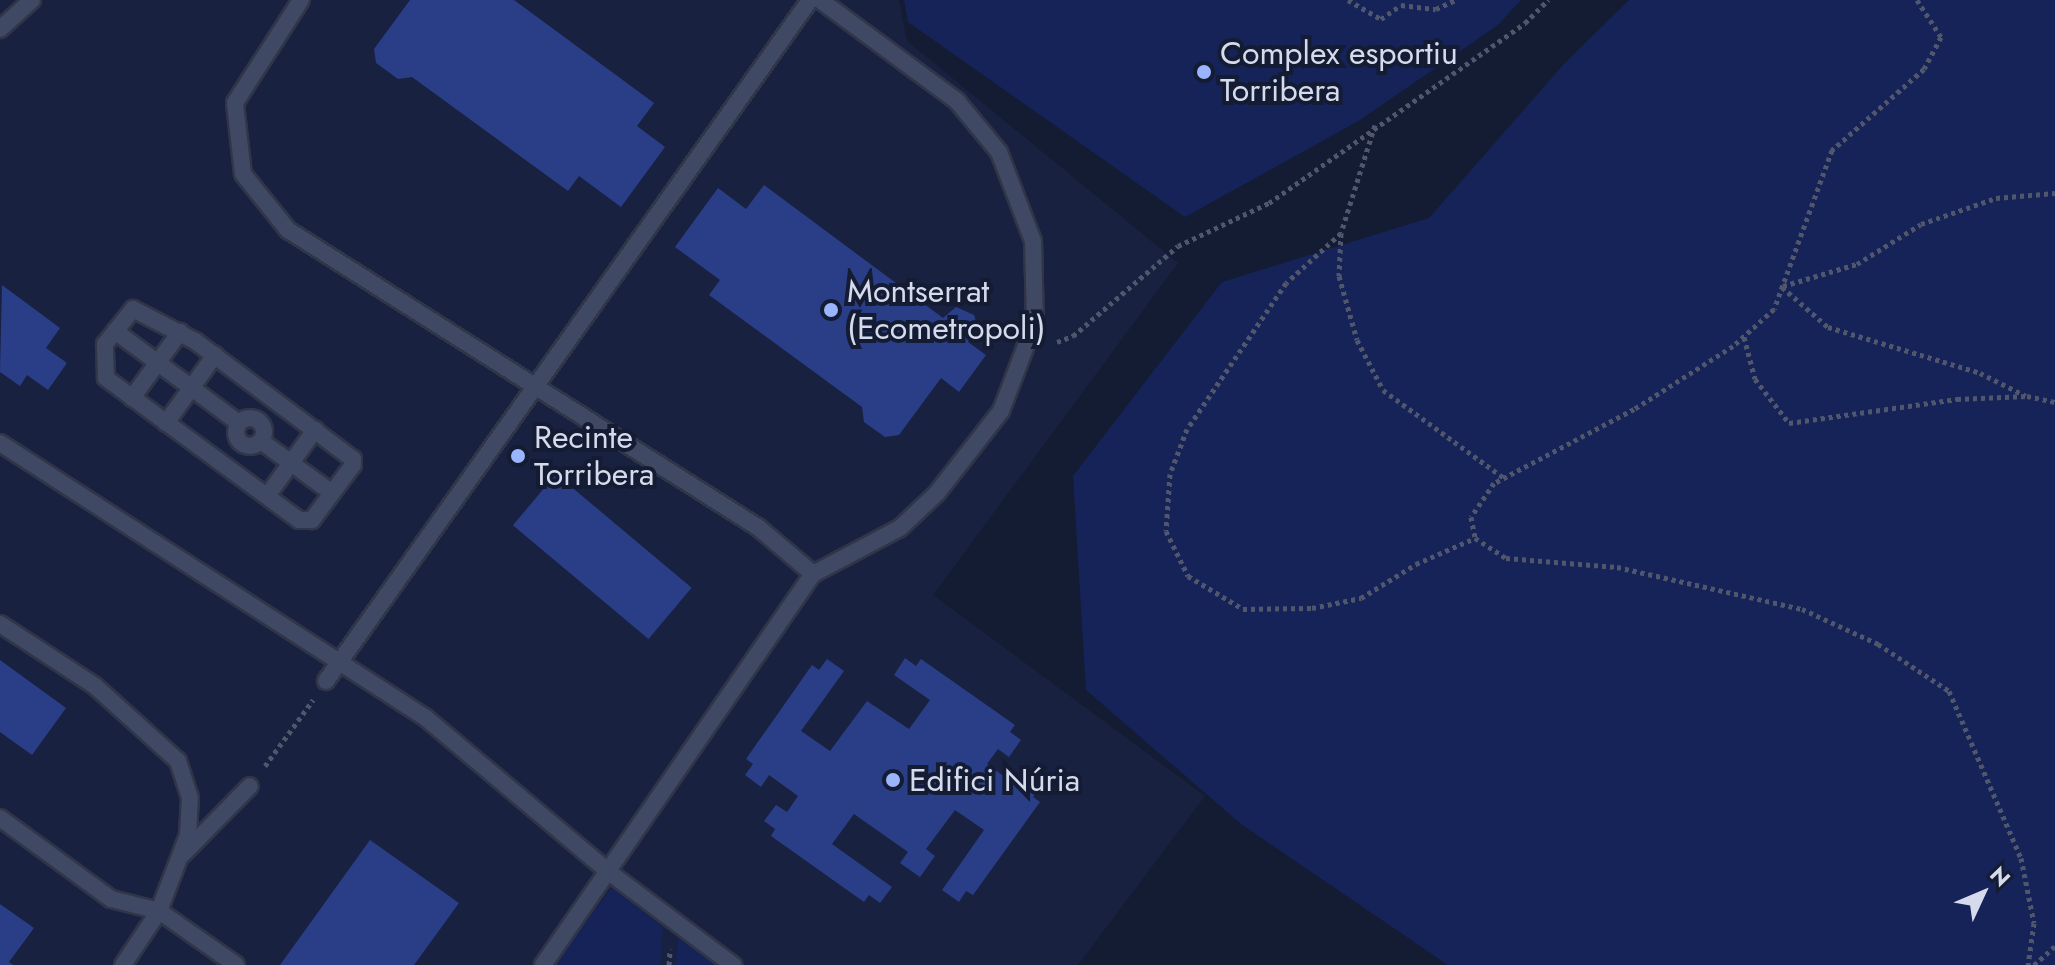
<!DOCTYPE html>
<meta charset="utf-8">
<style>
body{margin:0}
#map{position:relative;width:2055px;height:965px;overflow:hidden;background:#141c33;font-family:Jost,sans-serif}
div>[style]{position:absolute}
.built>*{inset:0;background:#18213f}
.green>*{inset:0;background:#162358}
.building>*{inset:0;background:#2a3e87;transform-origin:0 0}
.path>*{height:5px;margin-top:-2.5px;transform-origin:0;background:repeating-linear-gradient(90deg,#50576c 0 4px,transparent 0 8px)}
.roads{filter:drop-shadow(2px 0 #313548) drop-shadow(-2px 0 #313548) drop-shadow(0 2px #313548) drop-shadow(0 -2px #313548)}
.service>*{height:16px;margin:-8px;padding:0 8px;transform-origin:8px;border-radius:8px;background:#3f4964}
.service>.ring{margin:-8px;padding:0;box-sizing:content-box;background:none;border:16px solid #3f4964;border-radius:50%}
.dots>*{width:22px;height:22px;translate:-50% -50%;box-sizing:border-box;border:4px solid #141c33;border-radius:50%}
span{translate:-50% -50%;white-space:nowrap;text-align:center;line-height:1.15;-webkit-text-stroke:8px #141c33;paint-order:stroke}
.poi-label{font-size:32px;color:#d5dbec}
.left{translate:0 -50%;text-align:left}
.north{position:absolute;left:1943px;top:853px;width:80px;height:80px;-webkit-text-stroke:6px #141c33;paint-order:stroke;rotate:46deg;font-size:22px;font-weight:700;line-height:32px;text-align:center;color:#d5dbec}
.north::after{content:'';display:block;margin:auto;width:28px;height:36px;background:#d5dbec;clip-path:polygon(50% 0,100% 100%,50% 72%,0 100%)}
</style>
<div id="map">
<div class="built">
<i style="clip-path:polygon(0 0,899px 0,907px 41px,1178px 263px,933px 595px,1205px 796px,1078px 965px,0 965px)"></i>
</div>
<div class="green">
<i style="clip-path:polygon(904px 0,1521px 0,1498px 25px,1360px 120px,1185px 217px,908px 22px)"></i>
<i style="clip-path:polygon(1629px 0,2055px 0,2055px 965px,1448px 965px,1241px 824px,1086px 690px,1073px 476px,1222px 282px,1429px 218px,1565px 63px)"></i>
<i style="clip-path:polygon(612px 888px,663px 927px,660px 965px,553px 965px)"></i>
<i style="clip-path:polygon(679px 933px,719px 965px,675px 965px)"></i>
</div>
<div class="building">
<i style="clip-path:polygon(410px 0,514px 0,654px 103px,637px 126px,665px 147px,621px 207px,579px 176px,568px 191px,412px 77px,398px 79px,376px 63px,374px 49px)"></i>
<i style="clip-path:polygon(764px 185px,943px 318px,956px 307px,974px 315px,977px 325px,968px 342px,986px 355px,959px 392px,941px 378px,899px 435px,885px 437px,864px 422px,862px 407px,709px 295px,720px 280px,675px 247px,718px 188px,746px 209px)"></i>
<i style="clip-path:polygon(2px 285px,60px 328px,46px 348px,67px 363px,48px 390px,27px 375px,20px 386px,0 372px)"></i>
<i style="left:556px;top:474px;width:177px;height:67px;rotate:40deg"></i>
<i style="clip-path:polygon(905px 658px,916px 666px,921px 659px,1015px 725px,1010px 732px,1021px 740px,1009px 757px,998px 749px,987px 764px,1016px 785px,1024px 774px,1040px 786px,1033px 797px,1040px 802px,973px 895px,966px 891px,959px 902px,942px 890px,984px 830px,955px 810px,926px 849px,935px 856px,920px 877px,900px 863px,908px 852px,854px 814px,832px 844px,892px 887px,880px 903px,869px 895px,864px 902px,771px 836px,775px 829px,764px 821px,776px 805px,787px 812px,798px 796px,769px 775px,761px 787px,745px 775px,753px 764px,746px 759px,812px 665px,819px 670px,827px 659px,844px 671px,801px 731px,830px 751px,867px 701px,909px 729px,930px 700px,894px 675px)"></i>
<i style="clip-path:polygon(0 660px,66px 708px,32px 755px,0 732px)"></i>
<i style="clip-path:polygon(370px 840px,459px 903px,414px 965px,280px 965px)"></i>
<i style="clip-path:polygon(0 904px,34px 928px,9px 962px,13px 965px,0 965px)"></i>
</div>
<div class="path">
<i style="left:1348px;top:0;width:38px;rotate:30deg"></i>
<i style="left:1381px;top:19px;width:24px;rotate:-35deg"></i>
<i style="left:1401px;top:5px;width:35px;rotate:7deg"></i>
<i style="left:1436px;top:9px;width:21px;rotate:-25deg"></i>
<i style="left:1917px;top:0;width:44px;rotate:57deg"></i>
<i style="left:1941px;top:37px;width:36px;rotate:118deg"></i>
<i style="left:1924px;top:69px;width:123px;rotate:138.6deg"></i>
<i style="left:1832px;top:150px;width:169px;rotate:110deg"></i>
<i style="left:1774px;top:309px;width:55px;rotate:137.9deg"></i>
<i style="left:1733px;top:346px;width:117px;rotate:147.5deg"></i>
<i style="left:1634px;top:409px;width:158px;rotate:152.1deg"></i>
<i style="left:1494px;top:483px;width:41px;rotate:124.1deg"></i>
<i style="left:1471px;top:517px;width:21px;rotate:79deg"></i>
<i style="left:1475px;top:538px;width:37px;rotate:33deg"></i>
<i style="left:1506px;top:558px;width:111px;rotate:4.6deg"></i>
<i style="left:1617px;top:567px;width:190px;rotate:12.8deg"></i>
<i style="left:1802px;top:609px;width:84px;rotate:24.7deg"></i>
<i style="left:1878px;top:644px;width:85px;rotate:33.5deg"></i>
<i style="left:1949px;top:691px;width:182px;rotate:66.7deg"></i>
<i style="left:2021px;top:858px;width:66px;rotate:78.7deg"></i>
<i style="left:2034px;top:923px;width:42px;rotate:98.1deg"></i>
<i style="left:1375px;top:125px;width:113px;rotate:107.5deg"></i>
<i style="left:1341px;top:233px;width:43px;rotate:92.7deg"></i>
<i style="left:1339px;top:276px;width:66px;rotate:74.3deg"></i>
<i style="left:1357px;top:340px;width:56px;rotate:62.5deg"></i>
<i style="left:1383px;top:390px;width:150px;rotate:36deg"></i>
<i style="left:1341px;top:233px;width:74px;rotate:137.7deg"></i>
<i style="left:1286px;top:283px;width:176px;rotate:124.1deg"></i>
<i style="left:1187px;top:429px;width:48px;rotate:110.7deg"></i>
<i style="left:1170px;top:474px;width:57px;rotate:94deg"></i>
<i style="left:1166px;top:531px;width:50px;rotate:63.9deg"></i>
<i style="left:1188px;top:576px;width:64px;rotate:31deg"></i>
<i style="left:1243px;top:609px;width:69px;rotate:-0.8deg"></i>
<i style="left:1312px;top:608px;width:50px;rotate:-11.5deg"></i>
<i style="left:1361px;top:598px;width:65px;rotate:-31.7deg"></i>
<i style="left:1416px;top:564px;width:64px;rotate:-23.8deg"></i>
<i style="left:1783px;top:286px;width:77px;rotate:-16.6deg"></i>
<i style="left:1857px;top:264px;width:75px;rotate:-32deg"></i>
<i style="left:1921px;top:224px;width:79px;rotate:-19.1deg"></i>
<i style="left:1996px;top:198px;width:59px;rotate:-4.8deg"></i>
<i style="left:1782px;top:287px;width:61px;rotate:41deg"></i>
<i style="left:1828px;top:327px;width:159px;rotate:16.8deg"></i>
<i style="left:1980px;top:373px;width:51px;rotate:26.6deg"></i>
<i style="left:1744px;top:337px;width:43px;rotate:75.3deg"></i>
<i style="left:1755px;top:379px;width:56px;rotate:52.3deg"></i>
<i style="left:1789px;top:423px;width:170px;rotate:-8.1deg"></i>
<i style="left:1957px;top:399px;width:70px;rotate:-2.5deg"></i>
<i style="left:2027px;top:396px;width:29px;rotate:12deg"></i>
<i style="left:1057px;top:342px;width:17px;rotate:-21deg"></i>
<i style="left:1073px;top:336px;width:138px;rotate:-40.6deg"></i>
<i style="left:1178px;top:246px;width:101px;rotate:-25.3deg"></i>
<i style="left:1269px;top:203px;width:313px;rotate:-35.1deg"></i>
<i style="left:1525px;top:23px;width:33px;rotate:-45deg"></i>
<i style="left:265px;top:766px;width:82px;rotate:-54deg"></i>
<i style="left:669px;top:965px;width:16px;rotate:-86deg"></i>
<i style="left:2034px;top:965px;width:28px;rotate:-42deg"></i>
</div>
<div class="roads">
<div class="service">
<i style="left:301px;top:0;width:122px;rotate:122.7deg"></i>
<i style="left:235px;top:103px;width:71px;rotate:83.6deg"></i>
<i style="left:243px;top:174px;width:72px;rotate:51.2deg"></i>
<i style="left:288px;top:230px;width:557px;rotate:32.32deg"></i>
<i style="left:759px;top:528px;width:71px;rotate:40.4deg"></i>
<i style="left:0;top:29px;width:43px;rotate:-42.2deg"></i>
<i style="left:133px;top:309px;width:70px;rotate:27.3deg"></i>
<i style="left:195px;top:341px;width:197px;rotate:36.8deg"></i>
<i style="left:353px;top:459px;width:6px;rotate:90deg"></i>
<i style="left:353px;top:465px;width:69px;rotate:126.7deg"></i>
<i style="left:312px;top:520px;width:13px;rotate:180deg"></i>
<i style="left:299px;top:520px;width:240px;rotate:-143.7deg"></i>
<i style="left:106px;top:378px;width:34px;rotate:-92deg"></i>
<i style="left:105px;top:344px;width:45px;rotate:-51.3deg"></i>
<i style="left:115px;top:331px;width:154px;rotate:36.6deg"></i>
<i style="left:132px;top:398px;width:82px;rotate:-54deg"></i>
<i class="ring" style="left:236px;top:418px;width:12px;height:12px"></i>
<i style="left:166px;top:423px;width:84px;rotate:-54.2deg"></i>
<i style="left:261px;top:441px;width:88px;rotate:36.2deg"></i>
<i style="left:0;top:443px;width:507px;rotate:32.84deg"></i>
<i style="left:426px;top:718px;width:241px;rotate:40.1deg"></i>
<i style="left:610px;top:873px;width:154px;rotate:36.8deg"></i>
<i style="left:267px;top:496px;width:82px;rotate:-54deg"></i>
<i style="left:0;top:624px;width:113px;rotate:33.1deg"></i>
<i style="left:95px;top:686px;width:112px;rotate:42.1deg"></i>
<i style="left:178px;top:761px;width:38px;rotate:72deg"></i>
<i style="left:190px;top:797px;width:38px;rotate:93deg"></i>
<i style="left:188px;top:835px;width:81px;rotate:110.9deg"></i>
<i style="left:159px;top:911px;width:65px;rotate:123.7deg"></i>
<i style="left:326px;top:681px;width:835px;rotate:-54.6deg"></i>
<i style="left:0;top:818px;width:137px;rotate:36.1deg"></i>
<i style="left:111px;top:899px;width:49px;rotate:14deg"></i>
<i style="left:159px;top:911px;width:94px;rotate:35deg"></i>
<i style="left:183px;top:854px;width:95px;rotate:-45.4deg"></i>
<i style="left:543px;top:965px;width:475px;rotate:-55.4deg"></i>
<i style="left:813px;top:574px;width:98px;rotate:-27.9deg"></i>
<i style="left:900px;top:528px;width:51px;rotate:-43.4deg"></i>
<i style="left:937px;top:493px;width:104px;rotate:-52deg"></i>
<i style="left:1001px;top:411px;width:95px;rotate:-69.1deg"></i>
<i style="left:1035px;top:322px;width:81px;rotate:-91.4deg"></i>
<i style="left:1033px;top:241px;width:95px;rotate:-110.9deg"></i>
<i style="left:999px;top:152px;width:66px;rotate:-129.5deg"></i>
<i style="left:957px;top:101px;width:170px;rotate:-143.6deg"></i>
</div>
</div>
<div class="dots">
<i style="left:1204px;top:72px;background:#9ab5fd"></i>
<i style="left:831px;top:310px;background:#9ab5fd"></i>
<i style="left:518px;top:456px;background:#9ab5fd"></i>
<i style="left:893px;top:780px;background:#9ab5fd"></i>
</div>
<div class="poi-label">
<span class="left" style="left:1220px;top:72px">Complex esportiu<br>Torribera</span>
<span class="left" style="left:847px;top:310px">Montserrat<br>(Ecometropoli)</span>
<span class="left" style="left:534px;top:456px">Recinte<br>Torribera</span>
<span class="left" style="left:909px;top:780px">Edifici Núria</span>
</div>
<div class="north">N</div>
</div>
